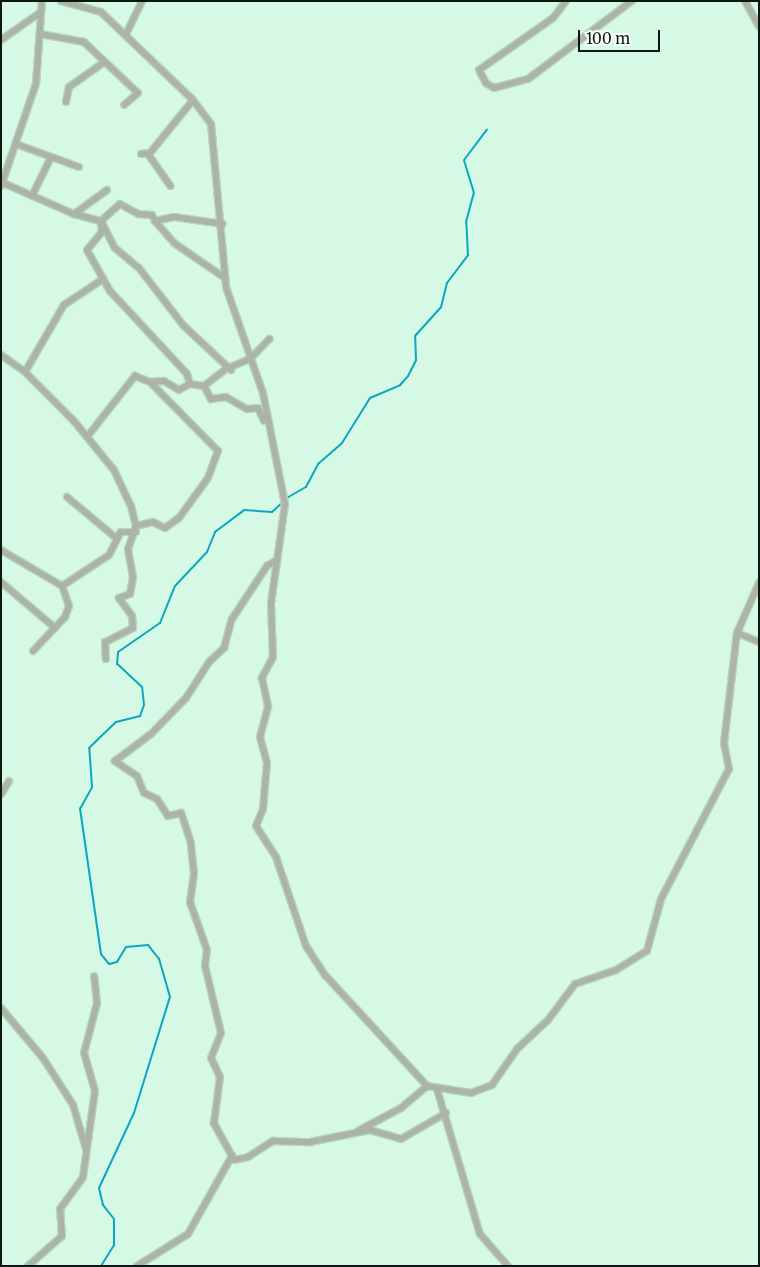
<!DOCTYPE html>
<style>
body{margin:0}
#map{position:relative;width:760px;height:1267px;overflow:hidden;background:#d6f9e5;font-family:Merriweather,serif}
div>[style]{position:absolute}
.stream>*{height:2px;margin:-1px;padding:0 1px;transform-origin:1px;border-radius:1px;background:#0ba7c0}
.roads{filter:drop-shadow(1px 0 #b6d5c3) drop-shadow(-1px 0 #b6d5c3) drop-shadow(0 1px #b6d5c3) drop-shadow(0 -1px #b6d5c3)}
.minor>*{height:6px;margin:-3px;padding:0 3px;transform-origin:3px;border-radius:3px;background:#acb4a7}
span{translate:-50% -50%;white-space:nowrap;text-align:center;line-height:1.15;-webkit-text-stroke:4px #f8fffb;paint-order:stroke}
.frame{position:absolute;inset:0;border:2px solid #0b1811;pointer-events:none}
.scale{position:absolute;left:578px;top:30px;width:82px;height:22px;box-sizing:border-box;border:2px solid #0b1811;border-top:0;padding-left:6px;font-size:15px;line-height:18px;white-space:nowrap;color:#0b1811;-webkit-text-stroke:4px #f8fffb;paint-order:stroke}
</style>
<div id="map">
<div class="stream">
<i style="left:285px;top:499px;width:24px;rotate:-30deg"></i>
<i style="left:306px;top:487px;width:26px;rotate:-62deg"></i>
<i style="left:318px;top:464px;width:32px;rotate:-41deg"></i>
<i style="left:342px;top:443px;width:53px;rotate:-58.1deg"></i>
<i style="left:370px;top:398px;width:33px;rotate:-23deg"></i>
<i style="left:400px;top:385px;width:12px;rotate:-48deg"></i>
<i style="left:408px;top:376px;width:18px;rotate:-63deg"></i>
<i style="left:416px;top:360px;width:24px;rotate:-92deg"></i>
<i style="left:415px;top:336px;width:39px;rotate:-48deg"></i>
<i style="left:441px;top:307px;width:25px;rotate:-76deg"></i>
<i style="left:447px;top:283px;width:35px;rotate:-53deg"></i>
<i style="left:468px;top:255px;width:33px;rotate:-93deg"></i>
<i style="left:466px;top:222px;width:30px;rotate:-75deg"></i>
<i style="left:474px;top:193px;width:34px;rotate:-107deg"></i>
<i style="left:464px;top:160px;width:38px;rotate:-53deg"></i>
<i style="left:101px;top:1266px;width:25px;rotate:-58deg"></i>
<i style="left:114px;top:1245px;width:26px;rotate:-90deg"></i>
<i style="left:114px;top:1219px;width:18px;rotate:-128deg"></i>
<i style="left:103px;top:1205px;width:17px;rotate:-103deg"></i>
<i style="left:99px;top:1188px;width:83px;rotate:-65deg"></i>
<i style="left:134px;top:1113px;width:121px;rotate:-72.8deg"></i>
<i style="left:170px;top:997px;width:40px;rotate:-106deg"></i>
<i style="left:159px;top:959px;width:18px;rotate:-128deg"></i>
<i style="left:148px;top:945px;width:22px;rotate:175deg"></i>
<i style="left:126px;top:947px;width:17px;rotate:121deg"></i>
<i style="left:117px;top:962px;width:8px;rotate:166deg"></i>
<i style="left:109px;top:964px;width:13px;rotate:-129deg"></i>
<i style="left:101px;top:954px;width:147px;rotate:-98.2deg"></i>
<i style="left:80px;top:809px;width:25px;rotate:-61deg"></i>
<i style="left:92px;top:787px;width:39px;rotate:-94deg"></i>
<i style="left:89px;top:748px;width:37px;rotate:-44deg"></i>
<i style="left:116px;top:722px;width:25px;rotate:-14deg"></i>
<i style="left:140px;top:716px;width:12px;rotate:-70deg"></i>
<i style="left:144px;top:705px;width:18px;rotate:-96deg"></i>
<i style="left:142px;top:687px;width:34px;rotate:-137deg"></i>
<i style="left:117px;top:664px;width:12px;rotate:-85deg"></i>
<i style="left:118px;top:652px;width:51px;rotate:-34.6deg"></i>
<i style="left:160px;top:623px;width:40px;rotate:-68deg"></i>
<i style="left:175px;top:586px;width:47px;rotate:-46.7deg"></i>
<i style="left:207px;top:552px;width:22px;rotate:-68deg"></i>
<i style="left:215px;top:532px;width:36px;rotate:-37deg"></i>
<i style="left:244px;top:510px;width:28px;rotate:4deg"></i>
<i style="left:272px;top:512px;width:13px;rotate:-42deg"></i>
</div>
<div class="roads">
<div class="minor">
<i style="left:61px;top:1px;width:41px;rotate:15.4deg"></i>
<i style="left:101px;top:12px;width:127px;rotate:43.7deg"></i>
<i style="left:193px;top:100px;width:30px;rotate:53deg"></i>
<i style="left:211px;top:124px;width:164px;rotate:84.7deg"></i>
<i style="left:226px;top:287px;width:112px;rotate:70.8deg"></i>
<i style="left:263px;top:393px;width:113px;rotate:78.8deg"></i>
<i style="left:285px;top:504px;width:100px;rotate:98deg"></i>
<i style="left:271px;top:603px;width:54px;rotate:87.9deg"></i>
<i style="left:273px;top:657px;width:24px;rotate:118deg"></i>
<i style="left:262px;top:678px;width:30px;rotate:78deg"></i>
<i style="left:268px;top:707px;width:31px;rotate:105deg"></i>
<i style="left:260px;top:737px;width:27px;rotate:75deg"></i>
<i style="left:267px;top:763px;width:46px;rotate:95deg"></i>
<i style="left:263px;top:809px;width:18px;rotate:112deg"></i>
<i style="left:256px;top:826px;width:37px;rotate:57deg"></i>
<i style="left:276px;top:857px;width:94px;rotate:71.4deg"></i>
<i style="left:306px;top:946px;width:35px;rotate:57deg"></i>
<i style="left:325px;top:975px;width:151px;rotate:47.4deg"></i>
<i style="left:427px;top:1086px;width:45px;rotate:9deg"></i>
<i style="left:471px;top:1093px;width:22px;rotate:-21deg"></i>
<i style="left:492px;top:1085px;width:44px;rotate:-55.2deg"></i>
<i style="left:517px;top:1049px;width:42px;rotate:-43.1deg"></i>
<i style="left:548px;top:1020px;width:45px;rotate:-53.1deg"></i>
<i style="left:575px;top:984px;width:43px;rotate:-18.9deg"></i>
<i style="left:616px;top:970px;width:36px;rotate:-32deg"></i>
<i style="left:647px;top:951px;width:54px;rotate:-74.9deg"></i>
<i style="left:661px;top:899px;width:147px;rotate:-62.4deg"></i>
<i style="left:729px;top:769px;width:26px;rotate:-101deg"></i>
<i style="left:724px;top:743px;width:111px;rotate:-83.3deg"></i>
<i style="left:737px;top:633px;width:55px;rotate:-66.3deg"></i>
<i style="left:566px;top:1px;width:21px;rotate:127deg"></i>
<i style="left:553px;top:18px;width:90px;rotate:144.9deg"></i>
<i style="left:479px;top:70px;width:15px;rotate:62deg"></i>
<i style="left:486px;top:83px;width:9px;rotate:32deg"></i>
<i style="left:494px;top:88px;width:35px;rotate:-15deg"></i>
<i style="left:528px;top:79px;width:130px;rotate:-36.9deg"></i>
<i style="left:745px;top:1px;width:29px;rotate:61deg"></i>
<i style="left:40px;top:34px;width:45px;rotate:10.3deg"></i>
<i style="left:84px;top:42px;width:74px;rotate:43.4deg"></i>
<i style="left:138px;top:93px;width:18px;rotate:139deg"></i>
<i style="left:126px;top:34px;width:37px;rotate:-64deg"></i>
<i style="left:1px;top:40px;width:49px;rotate:-35deg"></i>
<i style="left:66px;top:102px;width:15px;rotate:-79deg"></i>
<i style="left:69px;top:87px;width:42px;rotate:-35.2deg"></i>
<i style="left:16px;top:144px;width:67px;rotate:20.1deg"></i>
<i style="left:141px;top:154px;width:9px;rotate:-6deg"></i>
<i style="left:150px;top:153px;width:68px;rotate:-50.9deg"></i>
<i style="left:148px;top:154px;width:39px;rotate:55deg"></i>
<i style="left:1px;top:182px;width:80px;rotate:23.7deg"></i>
<i style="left:1px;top:186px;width:108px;rotate:-71.1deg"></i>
<i style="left:36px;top:84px;width:83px;rotate:-85.9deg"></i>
<i style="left:107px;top:190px;width:41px;rotate:144deg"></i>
<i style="left:74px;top:214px;width:28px;rotate:15deg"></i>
<i style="left:101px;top:221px;width:30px;rotate:63deg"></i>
<i style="left:115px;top:248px;width:31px;rotate:40deg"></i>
<i style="left:139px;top:268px;width:72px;rotate:52.3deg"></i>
<i style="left:183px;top:325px;width:66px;rotate:43.2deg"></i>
<i style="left:32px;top:196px;width:43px;rotate:-64deg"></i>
<i style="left:101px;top:221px;width:11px;rotate:85deg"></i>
<i style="left:102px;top:232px;width:23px;rotate:130deg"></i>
<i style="left:87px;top:250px;width:47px;rotate:60.7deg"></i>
<i style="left:110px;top:291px;width:113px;rotate:47.1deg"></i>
<i style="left:187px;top:374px;width:10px;rotate:73deg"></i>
<i style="left:190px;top:384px;width:14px;rotate:8deg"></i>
<i style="left:204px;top:386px;width:15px;rotate:62deg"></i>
<i style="left:211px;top:399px;width:15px;rotate:-8deg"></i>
<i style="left:226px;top:397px;width:24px;rotate:30deg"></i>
<i style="left:247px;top:409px;width:11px;rotate:-5deg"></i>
<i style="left:258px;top:408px;width:14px;rotate:65deg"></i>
<i style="left:101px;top:221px;width:25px;rotate:-42deg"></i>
<i style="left:120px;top:204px;width:21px;rotate:29deg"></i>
<i style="left:138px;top:214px;width:14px;rotate:4deg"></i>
<i style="left:152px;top:215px;width:7px;rotate:63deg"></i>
<i style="left:155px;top:221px;width:19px;rotate:-12deg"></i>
<i style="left:174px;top:217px;width:49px;rotate:8.1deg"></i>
<i style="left:155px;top:221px;width:29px;rotate:49deg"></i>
<i style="left:174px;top:243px;width:62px;rotate:34.5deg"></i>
<i style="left:1px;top:355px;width:29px;rotate:35deg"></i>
<i style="left:25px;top:372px;width:69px;rotate:45deg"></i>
<i style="left:74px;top:421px;width:63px;rotate:50.8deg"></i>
<i style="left:114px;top:470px;width:40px;rotate:65deg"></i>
<i style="left:131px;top:506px;width:21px;rotate:76deg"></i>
<i style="left:136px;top:526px;width:24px;rotate:109deg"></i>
<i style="left:128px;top:549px;width:28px;rotate:80deg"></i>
<i style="left:133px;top:577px;width:17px;rotate:100deg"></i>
<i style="left:130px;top:594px;width:12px;rotate:160deg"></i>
<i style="left:119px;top:598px;width:22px;rotate:54deg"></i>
<i style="left:132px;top:616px;width:12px;rotate:85deg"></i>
<i style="left:133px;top:628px;width:31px;rotate:153deg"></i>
<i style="left:105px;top:642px;width:17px;rotate:87deg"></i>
<i style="left:25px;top:372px;width:78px;rotate:-59.8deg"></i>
<i style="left:64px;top:305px;width:47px;rotate:-33.7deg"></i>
<i style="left:204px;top:386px;width:28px;rotate:-38deg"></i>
<i style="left:226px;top:369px;width:26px;rotate:-23deg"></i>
<i style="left:250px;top:359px;width:28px;rotate:-46deg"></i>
<i style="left:87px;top:437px;width:78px;rotate:-51.8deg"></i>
<i style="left:135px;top:376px;width:16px;rotate:22deg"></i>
<i style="left:150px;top:382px;width:14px;rotate:-4deg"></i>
<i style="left:164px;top:381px;width:17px;rotate:31deg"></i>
<i style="left:179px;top:390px;width:13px;rotate:-29deg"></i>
<i style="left:67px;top:497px;width:64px;rotate:39.9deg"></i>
<i style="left:116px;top:538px;width:8px;rotate:-50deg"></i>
<i style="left:121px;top:532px;width:15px"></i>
<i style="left:136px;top:526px;width:17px;rotate:-13deg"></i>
<i style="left:153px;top:522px;width:13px;rotate:27deg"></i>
<i style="left:165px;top:528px;width:17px;rotate:-36deg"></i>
<i style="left:179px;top:518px;width:49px;rotate:-54.1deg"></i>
<i style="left:208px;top:478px;width:29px;rotate:-70deg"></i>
<i style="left:218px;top:451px;width:97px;rotate:-134.6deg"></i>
<i style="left:1px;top:550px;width:71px;rotate:30.5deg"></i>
<i style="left:1px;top:582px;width:71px;rotate:40.4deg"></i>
<i style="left:62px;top:586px;width:56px;rotate:-33.4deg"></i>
<i style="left:109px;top:555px;width:22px;rotate:-63deg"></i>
<i style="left:737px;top:633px;width:24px;rotate:22deg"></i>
<i style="left:33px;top:651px;width:47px;rotate:-46.7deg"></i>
<i style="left:65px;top:617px;width:12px;rotate:-70deg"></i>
<i style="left:69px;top:606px;width:21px;rotate:-109deg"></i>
<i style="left:1px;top:794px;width:15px;rotate:-58deg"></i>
<i style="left:1px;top:1008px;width:65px;rotate:50deg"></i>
<i style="left:43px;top:1058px;width:56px;rotate:57.4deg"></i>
<i style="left:73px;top:1105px;width:46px;rotate:73.5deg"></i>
<i style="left:437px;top:1089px;width:151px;rotate:73.5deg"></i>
<i style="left:480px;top:1234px;width:43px;rotate:48.8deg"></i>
<i style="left:358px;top:1131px;width:49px;rotate:-28.1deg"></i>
<i style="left:401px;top:1108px;width:34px;rotate:-40deg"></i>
<i style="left:232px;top:1156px;width:4px;rotate:63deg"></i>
<i style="left:234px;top:1160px;width:14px;rotate:-12deg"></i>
<i style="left:248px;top:1157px;width:30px;rotate:-33deg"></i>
<i style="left:273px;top:1141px;width:37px;rotate:2deg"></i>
<i style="left:310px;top:1142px;width:61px;rotate:-11.3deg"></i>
<i style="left:370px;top:1130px;width:32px;rotate:16deg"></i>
<i style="left:401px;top:1139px;width:52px;rotate:-30deg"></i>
<i style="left:28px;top:1266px;width:45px;rotate:-41.4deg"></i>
<i style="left:62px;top:1236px;width:27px;rotate:-94deg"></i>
<i style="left:60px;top:1209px;width:39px;rotate:-54deg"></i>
<i style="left:83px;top:1177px;width:87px;rotate:-82.1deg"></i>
<i style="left:95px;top:1091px;width:40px;rotate:-106deg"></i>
<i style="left:84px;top:1053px;width:52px;rotate:-75.4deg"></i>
<i style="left:97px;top:1003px;width:27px;rotate:-96deg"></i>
<i style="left:137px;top:1266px;width:60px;rotate:-32.1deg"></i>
<i style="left:188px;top:1234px;width:90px;rotate:-60.6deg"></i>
<i style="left:232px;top:1156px;width:38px;rotate:-119deg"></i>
<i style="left:214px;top:1123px;width:46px;rotate:-82.6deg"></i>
<i style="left:220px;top:1077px;width:21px;rotate:-115deg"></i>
<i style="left:211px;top:1058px;width:27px;rotate:-68deg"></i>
<i style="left:221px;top:1033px;width:69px;rotate:-103.4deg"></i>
<i style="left:205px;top:966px;width:16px;rotate:-83deg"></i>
<i style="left:207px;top:950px;width:51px;rotate:-109.5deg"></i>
<i style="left:190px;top:902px;width:28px;rotate:-82deg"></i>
<i style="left:194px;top:874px;width:31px;rotate:-96deg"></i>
<i style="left:191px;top:843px;width:32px;rotate:-108deg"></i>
<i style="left:181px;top:813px;width:13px;rotate:167deg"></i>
<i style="left:168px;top:816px;width:20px;rotate:-123deg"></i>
<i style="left:157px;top:799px;width:14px;rotate:-155deg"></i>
<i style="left:144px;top:793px;width:18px;rotate:-112deg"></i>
<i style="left:137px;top:776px;width:27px;rotate:-146deg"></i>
<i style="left:115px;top:761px;width:45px;rotate:-36.9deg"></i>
<i style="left:151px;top:734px;width:50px;rotate:-45.8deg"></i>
<i style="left:186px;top:698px;width:43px;rotate:-57.4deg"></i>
<i style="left:209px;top:662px;width:21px;rotate:-43deg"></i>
<i style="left:224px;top:648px;width:30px;rotate:-75deg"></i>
<i style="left:232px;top:619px;width:64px;rotate:-56.6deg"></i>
<i style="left:267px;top:566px;width:12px;rotate:-31deg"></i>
</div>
</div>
<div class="frame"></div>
<div class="scale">100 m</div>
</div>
